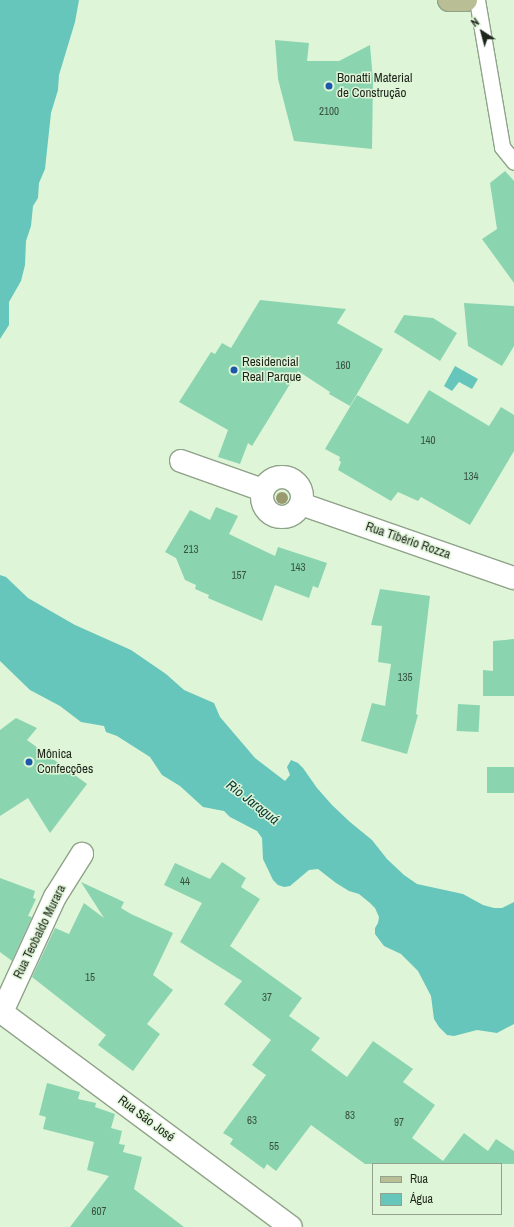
<!DOCTYPE html>
<meta charset="utf-8">
<style>
body{margin:0}
#map{position:relative;width:514px;height:1227px;overflow:hidden;background:#dff5d8;font-family:"Archivo Narrow",sans-serif}
div>[style]{position:absolute}
.water>*{inset:0;background:#66c6bb}
.building>*{inset:0;background:#8ad5b0;transform-origin:0 0}
.roads{filter:drop-shadow(1px 0 #8fa389) drop-shadow(-1px 0 #8fa389) drop-shadow(0 1px #8fa389) drop-shadow(0 -1px #8fa389)}
.service>*{height:15px;margin:-7.5px;padding:0 7.5px;transform-origin:7.5px;border-radius:7.5px;background:#fff}
.minor>*{height:22px;margin:-11px;padding:0 11px;transform-origin:11px;border-radius:11px;background:#fff}
.minor>.ring{margin:-11px;padding:0;box-sizing:content-box;background:none;border:22px solid #fff;border-radius:50%}
.primary>*{height:22px;margin:-11px;padding:0 11px;transform-origin:11px;border-radius:11px;background:#b9be94}
.trees>*{width:12px;height:12px;margin:-6px;border-radius:50%;background:#9a9a70}
.dots>*{width:11px;height:11px;translate:-50% -50%;box-sizing:border-box;border:2px solid #dff5d8;border-radius:50%}
span{translate:-50% -50%;white-space:nowrap;text-align:center;line-height:1.15;-webkit-text-stroke:3px #dff5d8;paint-order:stroke}
.number-label{font-size:11px;color:#395140}
.number-label span{-webkit-text-stroke-width:0}
.poi-label{font-size:13px;color:#1e251b}
.left{translate:0 -50%;text-align:left}
.street-label{font-size:13px;color:#1e251b}
.water-label{font-size:14px;color:#093834;font-style:italic}
.legend{position:absolute;left:372px;top:1163px;width:130px;height:52px;box-sizing:border-box;background:#dff5d8;border:1px solid #92a28c;margin:0;padding:5px 7px;list-style:none;font-size:12px;color:#1e251b}
.legend li{display:flex;align-items:center;gap:8px;height:20px}
.legend b{width:20px;border:1px solid #92a28c}
.north{position:absolute;left:462px;top:12px;width:40px;height:40px;-webkit-text-stroke:3px #dff5d8;paint-order:stroke;rotate:324deg;font-size:11px;font-weight:700;line-height:16px;text-align:center;color:#1e251b}
.north::after{content:'';display:block;margin:auto;width:14px;height:18px;background:#1e251b;clip-path:polygon(50% 0,100% 100%,50% 72%,0 100%)}
</style>
<div id="map">
<div class="water">
<i style="clip-path:polygon(0 0,79px 0,75px 22px,59px 75px,58px 90px,51px 113px,45px 169px,39px 183px,38px 198px,33px 206px,31px 226px,26px 241px,25px 265px,21px 281px,9px 302px,9px 325px,0 339px)"></i>
<i style="clip-path:polygon(455px 366px,478px 379px,472px 389px,459px 382px,452px 391px,444px 386px)"></i>
<i style="clip-path:polygon(0 575px,6px 577px,28px 598px,75px 625px,131px 650px,166px 674px,184px 690px,214px 703px,220px 717px,255px 758px,285px 781px,290px 775px,287px 767px,291px 760px,298px 763px,303px 768px,317px 788px,332px 805px,350px 822px,372px 840px,387px 859px,404px 875px,417px 884px,463px 894px,483px 905px,494px 908px,502px 908px,514px 902px,514px 1024px,497px 1033px,477px 1030px,454px 1036px,447px 1035px,439px 1027px,434px 1019px,431px 996px,418px 971px,401px 954px,384px 946px,375px 934px,375px 928px,378px 923px,379px 917px,375px 908px,370px 903px,359px 894px,349px 891px,336px 883px,318px 869px,309px 870px,290px 886px,284px 887px,278px 885px,273px 880px,263px 859px,262px 838px,257px 831px,230px 817px,224px 811px,203px 807px,180px 786px,162px 775px,150px 757px,117px 736px,106px 732px,104px 726px,81px 722px,60px 706px,30px 690px,0 661px)"></i>
</div>
<div class="building">
<i style="clip-path:polygon(275px 40px,309px 43px,307px 61px,339px 61px,370px 45px,373px 80px,372px 149px,294px 141px,278px 79px)"></i>
<i style="clip-path:polygon(505px 171px,514px 181px,514px 283px,482px 239px,497px 229px,490px 183px)"></i>
<i style="clip-path:polygon(260px 300px,346px 309px,337px 323px,383px 349px,350px 406px,329px 394px,330px 392px,298px 371px,252px 446px,248px 443px,240px 464px,218px 457px,228px 430px,179px 402px,211px 352px,215px 354px,222px 343px,231px 348px)"></i>
<i style="clip-path:polygon(464px 303px,514px 306px,514px 346px,502px 366px,468px 346px)"></i>
<i style="clip-path:polygon(404px 315px,433px 318px,457px 333px,440px 361px,394px 332px)"></i>
<i style="clip-path:polygon(429px 390px,489px 426px,501px 407px,514px 415px,514px 451px,470px 525px,421px 497px,418px 501px,398px 492px,391px 501px,338px 470px,341px 462px,339px 460px,340px 457px,325px 449px,357px 395px,408px 424px)"></i>
<i style="clip-path:polygon(216px 507px,238px 516px,229px 534px,275px 556px,278px 547px,327px 563px,318px 588px,313px 586px,309px 598px,275px 585px,262px 621px,208px 598px,209px 595px,195px 589px,196px 585px,185px 580px,176px 558px,165px 552px,190px 510px,210px 520px)"></i>
<i style="clip-path:polygon(380px 589px,430px 596px,416px 714px,418px 715px,407px 754px,361px 741px,372px 703px,385px 706px,391px 664px,378px 662px,382px 626px,371px 625px)"></i>
<i style="clip-path:polygon(514px 639px,514px 696px,483px 696px,483px 670px,493px 671px,493px 641px)"></i>
<i style="left:458px;top:704px;width:22px;height:27px;rotate:3deg"></i>
<i style="clip-path:polygon(16px 718px,37px 728px,27px 740px,87px 784px,50px 833px,28px 798px,0 816px,0 730px)"></i>
<i style="left:514px;top:767px;width:26px;height:27px;rotate:90deg"></i>
<i style="clip-path:polygon(222px 862px,246px 878px,241px 887px,260px 899px,230px 946px,302px 998px,289px 1016px,320px 1038px,311px 1050px,347px 1077px,373px 1041px,413px 1069px,403px 1082px,435px 1105px,412px 1138px,443px 1161px,464px 1133px,488px 1151px,496px 1139px,514px 1151px,514px 1164px,365px 1164px,311px 1125px,276px 1171px,267px 1164px,264px 1169px,230px 1144px,233px 1139px,223px 1133px,266px 1075px,252px 1065px,271px 1040px,224px 1004px,242px 981px,180px 942px,202px 903px,164px 885px,175px 863px,210px 879px)"></i>
<i style="clip-path:polygon(0 878px,35px 891px,33px 898px,36px 899px,28px 916px,32px 917px,12px 961px,0 952px)"></i>
<i style="clip-path:polygon(81px 882px,124px 902px,121px 908px,131px 914px,173px 933px,153px 975px,173px 990px,147px 1024px,160px 1034px,133px 1071px,98px 1045px,106px 1035px,32px 977px,55px 928px,69px 934px,84px 903px,104px 918px)"></i>
<i style="clip-path:polygon(47px 1083px,80px 1092px,78px 1099px,96px 1103px,95px 1107px,115px 1114px,111px 1128px,122px 1131px,119px 1144px,125px 1145px,123px 1152px,142px 1157px,134px 1189px,184px 1227px,70px 1227px,109px 1176px,87px 1170px,94px 1142px,43px 1129px,46px 1117px,39px 1115px)"></i>
</div>
<div class="roads">
<div class="service">
<i style="left:477px;top:0;width:149px;rotate:80.3deg"></i>
<i style="left:502px;top:147px;width:19px;rotate:51deg"></i>
</div>
<div class="minor">
<i style="left:181px;top:461px;width:87px;rotate:19.5deg"></i>
<i class="ring" style="left:262px;top:477px;width:18px;height:18px"></i>
<i style="left:301px;top:504px;width:225px;rotate:19.2deg"></i>
<i style="left:0;top:1011px;width:362px;rotate:36.6deg"></i>
<i style="left:2px;top:1012px;width:127px;rotate:-65.3deg"></i>
<i style="left:55px;top:897px;width:51px;rotate:-57.9deg"></i>
</div>
<div class="primary">
<i style="left:449px;top:0;width:17px"></i>
</div>
</div>
<div class="trees">
<i style="left:282px;top:498px"></i>
</div>
<div class="dots">
<i style="left:329px;top:86px;background:#1b58a9"></i>
<i style="left:234px;top:370px;background:#1b58a9"></i>
<i style="left:29px;top:762px;background:#1b58a9"></i>
</div>
<div class="number-label">
<span style="left:329px;top:111px">2100</span>
<span style="left:343px;top:365px">160</span>
<span style="left:428px;top:440px">140</span>
<span style="left:471px;top:476px">134</span>
<span style="left:191px;top:549px">213</span>
<span style="left:298px;top:567px">143</span>
<span style="left:239px;top:575px">157</span>
<span style="left:405px;top:677px">135</span>
<span style="left:185px;top:881px">44</span>
<span style="left:90px;top:977px">15</span>
<span style="left:267px;top:997px">37</span>
<span style="left:350px;top:1115px">83</span>
<span style="left:252px;top:1120px">63</span>
<span style="left:399px;top:1122px">97</span>
<span style="left:274px;top:1146px">55</span>
<span style="left:99px;top:1211px">607</span>
</div>
<div class="poi-label">
<span class="left" style="left:337px;top:86px">Bonatti Material<br>de Construção</span>
<span class="left" style="left:242px;top:370px">Residencial<br>Real Parque</span>
<span class="left" style="left:37px;top:762px">Mônica<br>Confecções</span>
</div>
<div class="street-label">
<span style="left:408px;top:541px;rotate:19deg">Rua Tibério Rozza</span>
<span style="left:40px;top:932px;rotate:-64deg">Rua Teobaldo Murara</span>
<span style="left:146px;top:1119px;rotate:37deg">Rua São José</span>
</div>
<div class="water-label">
<span style="left:253px;top:802px;rotate:38deg">Rio Jaraguá</span>
</div>
<ul class="legend">
<li><b style="height:5px;background:#b9be94"></b>Rua</li>
<li><b style="height:11px;background:#66c6bb"></b>Água</li>
</ul>
<div class="north">N</div>
</div>
